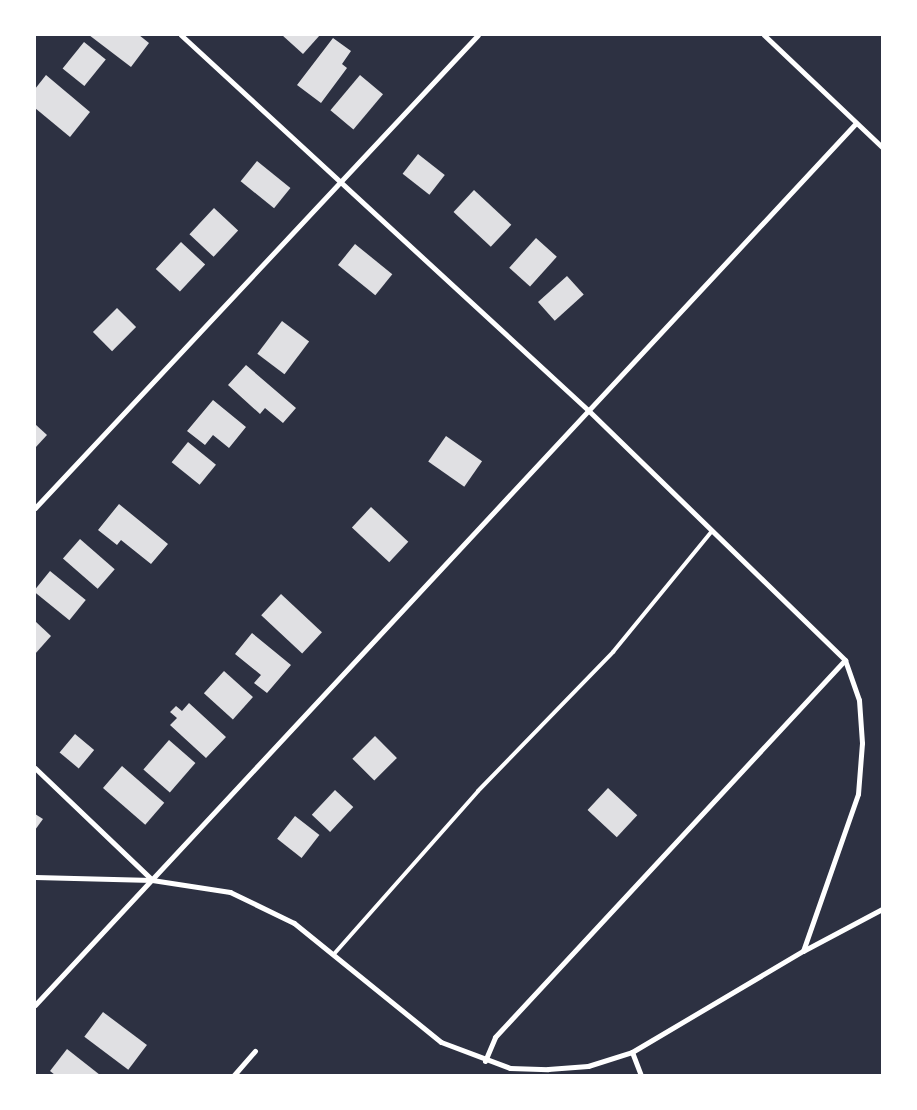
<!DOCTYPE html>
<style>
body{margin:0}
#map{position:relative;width:917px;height:1110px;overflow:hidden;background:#2d3142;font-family:"Nunito Sans",sans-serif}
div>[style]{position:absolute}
.building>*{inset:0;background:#e0e0e3;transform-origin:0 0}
.service>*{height:4px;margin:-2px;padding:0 2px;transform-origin:2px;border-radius:2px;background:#fff}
.minor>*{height:5px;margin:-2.5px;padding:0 2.5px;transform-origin:2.5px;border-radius:2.5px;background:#fff}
span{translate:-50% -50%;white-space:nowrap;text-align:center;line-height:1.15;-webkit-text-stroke:4px #fff;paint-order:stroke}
.frame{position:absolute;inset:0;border:36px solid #fff;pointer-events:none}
</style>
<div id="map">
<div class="building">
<i style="clip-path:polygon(89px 35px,139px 35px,149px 43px,131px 67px)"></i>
<i style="clip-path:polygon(282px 35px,320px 35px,303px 54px)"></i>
<i style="clip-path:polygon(333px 38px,351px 51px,342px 64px,347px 68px,321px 103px,297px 85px)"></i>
<i style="left:84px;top:42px;width:28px;height:34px;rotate:39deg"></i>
<i style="clip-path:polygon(46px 75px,90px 112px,70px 137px,35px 108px,35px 89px)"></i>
<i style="left:360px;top:75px;width:30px;height:46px;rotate:40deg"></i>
<i style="left:418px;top:154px;width:34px;height:25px;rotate:38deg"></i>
<i style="left:257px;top:161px;width:43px;height:26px;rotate:39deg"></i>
<i style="left:474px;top:190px;width:51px;height:30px;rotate:43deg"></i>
<i style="left:214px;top:208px;width:33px;height:36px;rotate:43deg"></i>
<i style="left:536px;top:238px;width:28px;height:40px;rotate:42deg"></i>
<i style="left:181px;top:242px;width:33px;height:37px;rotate:43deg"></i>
<i style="left:355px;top:244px;width:48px;height:27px;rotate:39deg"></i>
<i style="left:567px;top:276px;width:25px;height:39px;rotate:48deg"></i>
<i style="left:117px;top:308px;width:27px;height:34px;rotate:45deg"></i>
<i style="left:282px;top:321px;width:34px;height:41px;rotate:37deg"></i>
<i style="clip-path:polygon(246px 365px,296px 408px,283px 423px,265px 408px,260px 414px,228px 385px)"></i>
<i style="clip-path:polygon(213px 400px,246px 427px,229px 448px,213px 435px,205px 445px,187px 431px)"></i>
<i style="clip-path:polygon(35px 424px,47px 435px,35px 448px)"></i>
<i style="left:446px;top:436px;width:44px;height:31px;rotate:35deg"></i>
<i style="left:188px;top:442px;width:36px;height:26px;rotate:39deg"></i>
<i style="clip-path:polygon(119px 504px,168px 544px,151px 564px,121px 540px,117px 545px,98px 530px)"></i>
<i style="left:371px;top:507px;width:51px;height:28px;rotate:43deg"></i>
<i style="left:80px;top:539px;width:46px;height:26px;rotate:41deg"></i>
<i style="left:50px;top:571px;width:46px;height:26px;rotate:39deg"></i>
<i style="left:281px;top:594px;width:56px;height:29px;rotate:43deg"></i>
<i style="clip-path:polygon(35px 621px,51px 636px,35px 654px)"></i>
<i style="clip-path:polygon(252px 633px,291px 665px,267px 693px,254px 683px,261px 675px,235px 654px)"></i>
<i style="left:224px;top:671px;width:39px;height:30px;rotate:42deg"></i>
<i style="clip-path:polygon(189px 703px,226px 737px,206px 758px,170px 725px,177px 718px,170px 712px,176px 706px,182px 711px)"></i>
<i style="left:75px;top:734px;width:25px;height:24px;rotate:40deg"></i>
<i style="left:375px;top:736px;width:31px;height:32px;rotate:45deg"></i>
<i style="left:169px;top:740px;width:35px;height:39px;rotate:41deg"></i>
<i style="left:122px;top:766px;width:56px;height:29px;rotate:41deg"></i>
<i style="left:608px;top:788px;width:40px;height:30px;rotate:43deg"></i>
<i style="left:335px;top:790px;width:25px;height:34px;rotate:43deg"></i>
<i style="clip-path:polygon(35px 814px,43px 819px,35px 830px)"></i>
<i style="left:295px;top:816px;width:31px;height:29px;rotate:38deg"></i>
<i style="left:103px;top:1012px;width:55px;height:31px;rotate:37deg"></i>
<i style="clip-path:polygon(67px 1049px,100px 1075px,55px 1075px,50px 1071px)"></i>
</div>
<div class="service">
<i style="left:334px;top:954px;width:217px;rotate:-48.5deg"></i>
<i style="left:478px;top:791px;width:194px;rotate:-45.8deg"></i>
<i style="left:613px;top:652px;width:156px;rotate:-50.7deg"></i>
</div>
<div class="minor">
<i style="left:181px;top:35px;width:553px;rotate:42.66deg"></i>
<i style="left:588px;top:410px;width:359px;rotate:44.2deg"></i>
<i style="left:845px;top:660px;width:42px;rotate:70.7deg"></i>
<i style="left:859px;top:700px;width:43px;rotate:86deg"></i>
<i style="left:862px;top:743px;width:51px;rotate:94.5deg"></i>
<i style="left:858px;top:794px;width:166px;rotate:109.3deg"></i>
<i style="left:764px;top:35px;width:163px;rotate:43.5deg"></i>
<i style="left:35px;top:508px;width:648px;rotate:-46.88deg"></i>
<i style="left:35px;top:768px;width:162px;rotate:43.7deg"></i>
<i style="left:35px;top:877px;width:117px;rotate:1.5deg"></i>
<i style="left:152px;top:880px;width:79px;rotate:8.7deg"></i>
<i style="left:230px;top:892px;width:71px;rotate:25.8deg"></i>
<i style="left:294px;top:923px;width:189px;rotate:39deg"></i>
<i style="left:441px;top:1042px;width:74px;rotate:20.6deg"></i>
<i style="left:510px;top:1068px;width:38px;rotate:2deg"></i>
<i style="left:548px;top:1069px;width:40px;rotate:-4.3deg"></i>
<i style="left:588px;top:1066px;width:46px;rotate:-17.7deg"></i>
<i style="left:632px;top:1052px;width:199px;rotate:-30.6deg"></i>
<i style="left:803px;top:951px;width:89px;rotate:-28deg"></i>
<i style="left:35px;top:1005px;width:1205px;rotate:-47.05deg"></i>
<i style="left:632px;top:1052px;width:25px;rotate:69deg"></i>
<i style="left:485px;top:1061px;width:26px;rotate:-67deg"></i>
<i style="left:495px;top:1037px;width:514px;rotate:-47.13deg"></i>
<i style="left:234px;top:1075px;width:32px;rotate:-49deg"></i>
</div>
<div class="frame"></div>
</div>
